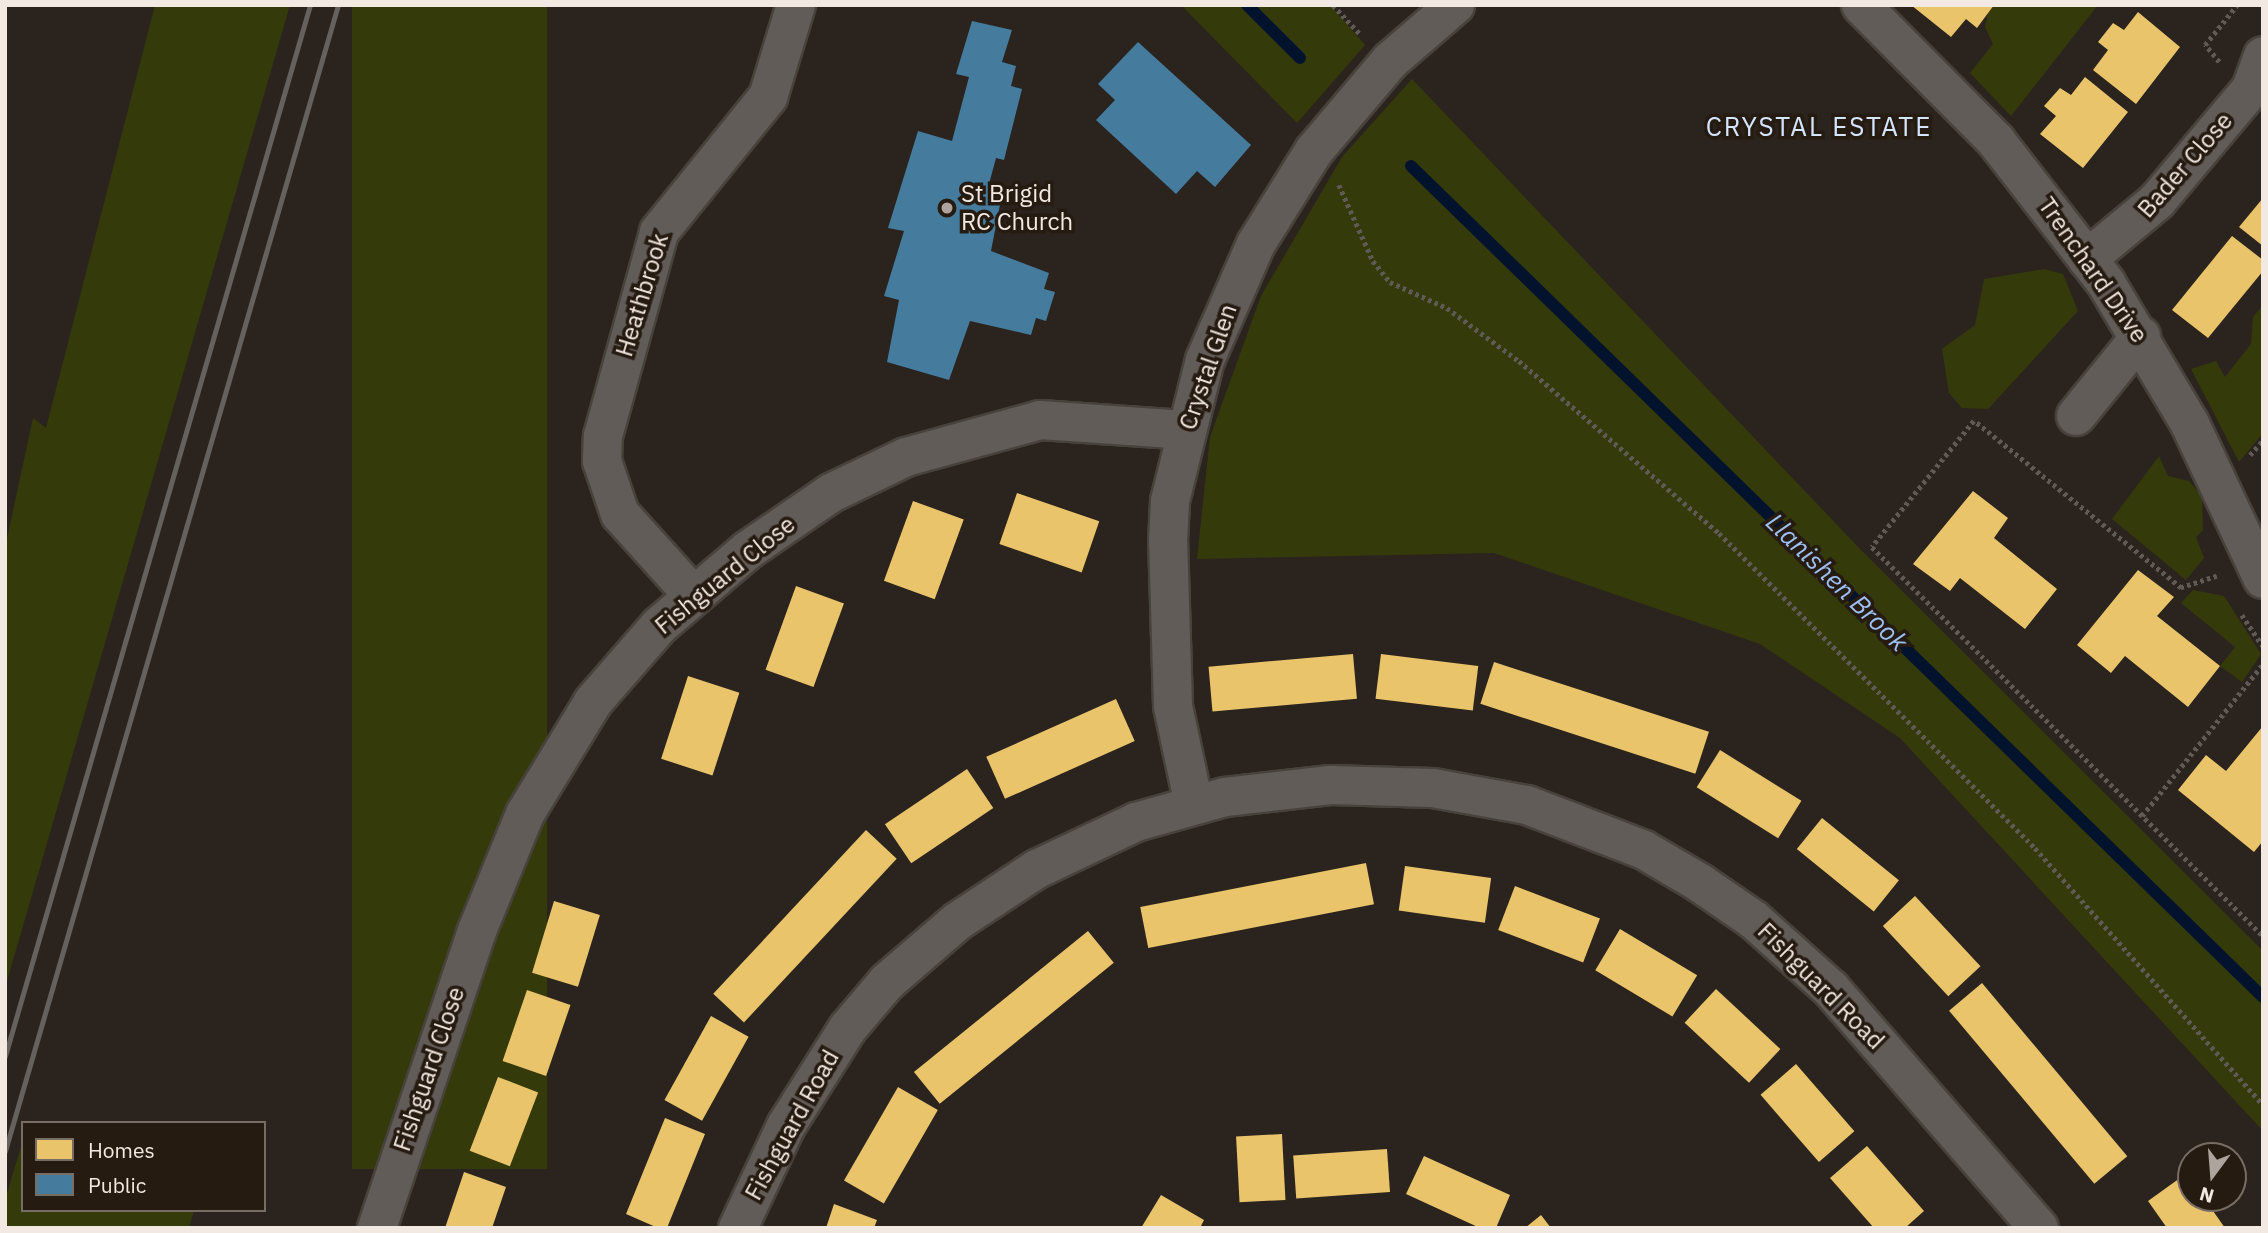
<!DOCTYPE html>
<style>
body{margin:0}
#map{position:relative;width:2268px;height:1233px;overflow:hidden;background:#2b241e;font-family:"IBM Plex Sans",sans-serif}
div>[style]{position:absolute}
.green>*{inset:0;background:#353a0a;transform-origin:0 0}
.homes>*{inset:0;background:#e9c46a;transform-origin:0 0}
.public>*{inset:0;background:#457b9d}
.stream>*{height:12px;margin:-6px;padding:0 6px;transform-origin:6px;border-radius:6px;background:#04132d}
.path>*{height:4.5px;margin-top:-2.25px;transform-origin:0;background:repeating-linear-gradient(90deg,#5f5a55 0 3.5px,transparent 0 7px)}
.roads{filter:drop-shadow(2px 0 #48423c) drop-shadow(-2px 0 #48423c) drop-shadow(0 2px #48423c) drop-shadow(0 -2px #48423c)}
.minor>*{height:38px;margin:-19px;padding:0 19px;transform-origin:19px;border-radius:19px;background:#625c58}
.rail>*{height:5px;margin:-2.5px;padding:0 2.5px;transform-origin:2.5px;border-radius:2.5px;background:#66615d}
.dots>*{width:19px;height:19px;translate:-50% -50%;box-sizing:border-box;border:4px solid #261b10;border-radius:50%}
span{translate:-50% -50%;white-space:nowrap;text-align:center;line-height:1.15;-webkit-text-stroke:7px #261b10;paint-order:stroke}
.street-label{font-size:24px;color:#f2e9e2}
.poi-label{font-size:24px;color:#f2e9e2}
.left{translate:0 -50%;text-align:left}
.neighbourhood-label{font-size:26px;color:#d4e5ff;letter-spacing:2px}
.water-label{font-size:26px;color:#9cc0f3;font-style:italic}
.frame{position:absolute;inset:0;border:7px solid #f2e9e2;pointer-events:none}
.legend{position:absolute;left:21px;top:1121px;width:245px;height:91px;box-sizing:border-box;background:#261b10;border:2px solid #786d64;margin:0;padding:9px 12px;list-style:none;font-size:21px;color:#f2e9e2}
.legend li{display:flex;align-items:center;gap:14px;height:35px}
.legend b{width:35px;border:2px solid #786d64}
.north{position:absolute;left:2177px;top:1142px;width:70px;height:70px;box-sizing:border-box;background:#261b10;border:2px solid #786d64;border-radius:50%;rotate:196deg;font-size:19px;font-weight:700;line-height:28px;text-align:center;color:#f2e9e2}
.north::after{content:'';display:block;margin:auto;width:24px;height:32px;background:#aca49d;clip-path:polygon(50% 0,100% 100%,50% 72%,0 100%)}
</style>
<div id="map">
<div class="green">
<i style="clip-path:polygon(155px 5px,290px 5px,5px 988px,5px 548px,33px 418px,46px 428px)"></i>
<i style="left:352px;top:5px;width:195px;height:1164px"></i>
<i style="clip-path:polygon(1181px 5px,1330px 5px,1365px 45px,1297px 123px)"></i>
<i style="clip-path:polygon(1990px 5px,2098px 5px,2011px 116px,1970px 73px,1993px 44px,1985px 27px)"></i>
<i style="clip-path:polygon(1412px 79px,1861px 550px,2263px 951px,2263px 1131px,1900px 738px,1760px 644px,1494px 553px,1197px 559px,1210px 437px,1261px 296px,1342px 157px)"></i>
<i style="clip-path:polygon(2044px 269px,2063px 274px,2078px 311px,1988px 409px,1962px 408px,1949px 393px,1942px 349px,1975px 325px,1984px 279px)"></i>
<i style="clip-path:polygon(2263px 305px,2263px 433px,2239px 462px,2191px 369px,2216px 361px,2225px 377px,2251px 344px,2253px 317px)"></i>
<i style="clip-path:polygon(2159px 456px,2168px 476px,2189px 481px,2202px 496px,2203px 530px,2196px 537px,2204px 558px,2186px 580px,2112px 519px)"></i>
<i style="clip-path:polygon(2193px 590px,2224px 596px,2261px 654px,2242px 682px,2220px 666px,2235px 647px,2181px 603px)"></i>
<i style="clip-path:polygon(23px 1140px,23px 1210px,194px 1210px,189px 1228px,5px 1228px,5px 1200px)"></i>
</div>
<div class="homes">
<i style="clip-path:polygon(1911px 5px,1994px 5px,1977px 28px,1966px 19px,1951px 37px)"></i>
<i style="clip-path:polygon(2138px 12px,2180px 47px,2136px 104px,2093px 70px,2108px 50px,2098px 42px,2113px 23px,2124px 30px)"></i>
<i style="clip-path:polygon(2085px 77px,2128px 112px,2083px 168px,2040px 134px,2056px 116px,2044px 106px,2060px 88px,2071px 95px)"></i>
<i style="clip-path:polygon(2263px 198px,2263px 246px,2239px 227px)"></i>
<i style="clip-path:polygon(2232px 236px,2263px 260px,2263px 271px,2208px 338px,2172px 310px)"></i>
<i style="clip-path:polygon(1973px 491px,2008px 518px,1994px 538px,2057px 589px,2025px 629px,1960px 578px,1950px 591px,1913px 564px)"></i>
<i style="left:1017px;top:493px;width:87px;height:54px;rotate:19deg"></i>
<i style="left:913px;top:501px;width:54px;height:85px;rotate:20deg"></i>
<i style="clip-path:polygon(2138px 570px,2174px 597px,2157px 616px,2220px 666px,2188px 707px,2125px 656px,2111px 673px,2077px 645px)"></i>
<i style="left:796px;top:586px;width:51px;height:89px;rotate:20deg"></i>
<i style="left:1353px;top:654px;width:45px;height:145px;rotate:85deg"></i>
<i style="left:1381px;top:654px;width:98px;height:45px;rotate:7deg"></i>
<i style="left:1494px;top:662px;width:226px;height:44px;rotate:18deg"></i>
<i style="left:688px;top:676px;width:54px;height:87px;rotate:18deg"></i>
<i style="left:1116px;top:699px;width:46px;height:142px;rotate:66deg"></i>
<i style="clip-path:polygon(2263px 726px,2263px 841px,2254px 852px,2178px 790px,2206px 755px,2226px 771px)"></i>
<i style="left:1720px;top:750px;width:96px;height:44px;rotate:32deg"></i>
<i style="left:967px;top:769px;width:47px;height:99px;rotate:56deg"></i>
<i style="left:1822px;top:818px;width:99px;height:40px;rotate:39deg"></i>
<i style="left:866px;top:830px;width:42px;height:224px;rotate:43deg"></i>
<i style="left:1366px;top:863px;width:42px;height:230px;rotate:79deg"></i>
<i style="left:1405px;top:866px;width:87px;height:45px;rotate:8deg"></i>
<i style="left:1515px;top:886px;width:91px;height:47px;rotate:21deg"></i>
<i style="left:1915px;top:896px;width:96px;height:44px;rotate:47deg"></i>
<i style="left:554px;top:901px;width:48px;height:75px;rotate:17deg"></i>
<i style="left:1620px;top:929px;width:90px;height:48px;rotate:31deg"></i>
<i style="left:1088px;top:931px;width:41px;height:224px;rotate:51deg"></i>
<i style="left:1982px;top:983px;width:226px;height:43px;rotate:50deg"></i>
<i style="left:1716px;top:989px;width:88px;height:46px;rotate:43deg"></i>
<i style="left:527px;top:990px;width:46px;height:75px;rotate:19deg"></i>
<i style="left:711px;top:1016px;width:43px;height:96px;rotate:29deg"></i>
<i style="left:1796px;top:1064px;width:89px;height:47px;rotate:49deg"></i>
<i style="left:498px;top:1077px;width:43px;height:79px;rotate:21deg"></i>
<i style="left:898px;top:1087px;width:46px;height:108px;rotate:30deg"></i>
<i style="clip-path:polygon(665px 1118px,705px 1134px,667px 1228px,658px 1228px,626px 1214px)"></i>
<i style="left:1282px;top:1134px;width:66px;height:46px;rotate:87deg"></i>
<i style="clip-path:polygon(1867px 1146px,1924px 1211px,1905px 1228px,1874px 1228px,1830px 1178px)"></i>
<i style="left:1387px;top:1149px;width:43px;height:94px;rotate:86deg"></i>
<i style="clip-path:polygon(1424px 1156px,1510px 1195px,1496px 1228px,1480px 1228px,1406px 1194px)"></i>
<i style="clip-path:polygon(464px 1172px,506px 1187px,492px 1228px,445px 1228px)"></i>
<i style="clip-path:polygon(2187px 1173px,2191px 1198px,2204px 1198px,2225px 1228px,2167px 1228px,2148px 1201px)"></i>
<i style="clip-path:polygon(1161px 1195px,1204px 1220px,1200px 1228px,1141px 1228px)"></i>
<i style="clip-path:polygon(834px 1204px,877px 1220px,874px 1228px,826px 1228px)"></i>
<i style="clip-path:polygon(1541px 1215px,1551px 1228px,1525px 1228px)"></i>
</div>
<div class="public">
<i style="clip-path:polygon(972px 21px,1012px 30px,1002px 62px,1016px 66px,1011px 86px,1022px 89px,1004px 160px,996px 158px,989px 184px,1003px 189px,991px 251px,1049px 273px,1044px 289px,1055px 292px,1046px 321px,1036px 318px,1031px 335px,970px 321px,949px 380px,887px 362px,899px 300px,884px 296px,904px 231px,888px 228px,918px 131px,952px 141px,969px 77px,956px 74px)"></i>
<i style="clip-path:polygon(1138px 42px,1251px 145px,1215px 187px,1197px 171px,1176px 194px,1096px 120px,1115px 100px,1098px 84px)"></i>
</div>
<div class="stream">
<i style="left:1247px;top:5px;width:75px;rotate:45deg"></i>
<i style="left:1411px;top:166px;width:1190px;rotate:44.29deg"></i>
</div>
<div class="path">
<i style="left:1333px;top:5px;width:41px;rotate:47deg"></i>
<i style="left:2219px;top:62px;width:22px;rotate:-129deg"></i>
<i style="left:2205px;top:45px;width:51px;rotate:-51.3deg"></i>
<i style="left:1339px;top:185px;width:83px;rotate:65.9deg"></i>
<i style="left:1373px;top:261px;width:27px;rotate:51deg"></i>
<i style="left:1390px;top:282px;width:63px;rotate:24.5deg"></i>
<i style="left:1447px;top:308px;width:89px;rotate:36.4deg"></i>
<i style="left:1519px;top:361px;width:264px;rotate:40.7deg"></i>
<i style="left:1719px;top:533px;width:446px;rotate:44.9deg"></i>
<i style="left:2035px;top:848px;width:344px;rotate:48.4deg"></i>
<i style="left:2250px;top:455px;width:20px;rotate:-49deg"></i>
<i style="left:2217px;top:576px;width:38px;rotate:162deg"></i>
<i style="left:2181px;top:588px;width:266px;rotate:-141.1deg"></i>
<i style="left:1974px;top:421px;width:162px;rotate:129deg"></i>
<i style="left:1872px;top:547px;width:552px;rotate:44.85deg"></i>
<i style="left:2242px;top:615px;width:37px;rotate:56deg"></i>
<i style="left:2142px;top:816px;width:194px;rotate:-51.5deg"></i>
</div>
<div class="roads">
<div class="minor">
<i style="left:1861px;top:5px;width:192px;rotate:45.2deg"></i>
<i style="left:1996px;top:141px;width:180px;rotate:52.2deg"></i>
<i style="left:2106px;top:283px;width:164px;rotate:59.2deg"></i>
<i style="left:2190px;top:424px;width:171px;rotate:64.8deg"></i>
<i style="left:2087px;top:259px;width:91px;rotate:-39.6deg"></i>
<i style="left:2157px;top:201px;width:146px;rotate:-50deg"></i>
<i style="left:2251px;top:89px;width:35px;rotate:-70deg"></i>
<i style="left:2076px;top:416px;width:103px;rotate:-50.9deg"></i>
<i style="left:693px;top:595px;width:109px;rotate:-132deg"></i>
<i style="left:620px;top:514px;width:56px;rotate:-108.8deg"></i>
<i style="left:602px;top:461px;width:25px;rotate:-88deg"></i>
<i style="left:603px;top:436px;width:212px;rotate:-74.6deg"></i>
<i style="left:659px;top:232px;width:174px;rotate:-51.1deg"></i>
<i style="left:768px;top:97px;width:96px;rotate:-73.1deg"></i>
<i style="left:1194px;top:805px;width:101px;rotate:-102deg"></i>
<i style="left:1173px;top:706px;width:165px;rotate:-91.7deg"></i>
<i style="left:1168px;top:541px;width:40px;rotate:-87.1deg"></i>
<i style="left:1170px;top:501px;width:145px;rotate:-76.1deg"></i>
<i style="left:1205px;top:360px;width:127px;rotate:-66.3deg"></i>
<i style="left:1256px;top:244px;width:110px;rotate:-58.1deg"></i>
<i style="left:1314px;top:151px;width:118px;rotate:-49.8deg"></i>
<i style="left:1390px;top:61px;width:86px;rotate:-40.7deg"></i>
<i style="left:377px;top:1228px;width:313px;rotate:-71.4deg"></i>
<i style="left:477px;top:931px;width:126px;rotate:-67.7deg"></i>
<i style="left:525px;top:814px;width:131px;rotate:-58.7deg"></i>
<i style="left:593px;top:702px;width:101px;rotate:-49deg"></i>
<i style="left:659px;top:626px;width:117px;rotate:-40.5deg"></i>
<i style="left:748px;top:550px;width:101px;rotate:-34.5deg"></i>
<i style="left:831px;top:493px;width:83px;rotate:-25.6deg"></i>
<i style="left:906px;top:457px;width:139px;rotate:-15.4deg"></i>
<i style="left:1040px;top:420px;width:145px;rotate:3.9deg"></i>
<i style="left:738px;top:1228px;width:113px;rotate:-64.8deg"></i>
<i style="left:786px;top:1126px;width:116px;rotate:-57.7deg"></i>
<i style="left:848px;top:1028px;width:60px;rotate:-49.7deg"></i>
<i style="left:887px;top:982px;width:94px;rotate:-40.7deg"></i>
<i style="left:958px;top:921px;width:95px;rotate:-33.4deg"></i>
<i style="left:1037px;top:869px;width:110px;rotate:-25.4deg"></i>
<i style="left:1136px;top:822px;width:92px;rotate:-15.7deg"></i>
<i style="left:1225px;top:797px;width:106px;rotate:-6.5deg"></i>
<i style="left:1330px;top:785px;width:103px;rotate:1.7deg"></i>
<i style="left:1433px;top:788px;width:96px;rotate:10.3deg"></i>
<i style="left:1527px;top:805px;width:125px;rotate:21deg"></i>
<i style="left:1644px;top:850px;width:65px;rotate:30.5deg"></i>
<i style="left:1700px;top:883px;width:65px;rotate:34.4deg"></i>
<i style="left:1754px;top:920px;width:103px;rotate:41.9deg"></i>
<i style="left:1831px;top:989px;width:317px;rotate:49deg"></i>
</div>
</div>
<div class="rail">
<i style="left:5px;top:1056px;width:1094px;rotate:-73.82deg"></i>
<i style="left:5px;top:1151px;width:1193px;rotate:-73.8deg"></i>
</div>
<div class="dots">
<i style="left:947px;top:208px;background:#aca49d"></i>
</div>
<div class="street-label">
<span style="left:2185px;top:165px;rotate:-49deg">Bader Close</span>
<span style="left:2093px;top:270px;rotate:55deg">Trenchard Drive</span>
<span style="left:642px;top:295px;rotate:-73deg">Heathbrook</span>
<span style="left:1208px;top:367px;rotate:-71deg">Crystal Glen</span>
<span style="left:725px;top:575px;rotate:-39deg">Fishguard Close</span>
<span style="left:1821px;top:986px;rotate:45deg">Fishguard Road</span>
<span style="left:429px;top:1069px;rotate:-71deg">Fishguard Close</span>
<span style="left:792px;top:1125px;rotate:-61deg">Fishguard Road</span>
</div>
<div class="poi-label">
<span class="left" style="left:961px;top:208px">St Brigid<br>RC Church</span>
</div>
<div class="neighbourhood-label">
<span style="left:1819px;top:127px">CRYSTAL ESTATE</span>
</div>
<div class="water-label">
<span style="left:1837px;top:582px;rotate:44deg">Llanishen Brook</span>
</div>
<div class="frame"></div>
<ul class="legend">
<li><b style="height:19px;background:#e9c46a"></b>Homes</li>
<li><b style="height:19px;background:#457b9d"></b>Public</li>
</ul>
<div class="north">N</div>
</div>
